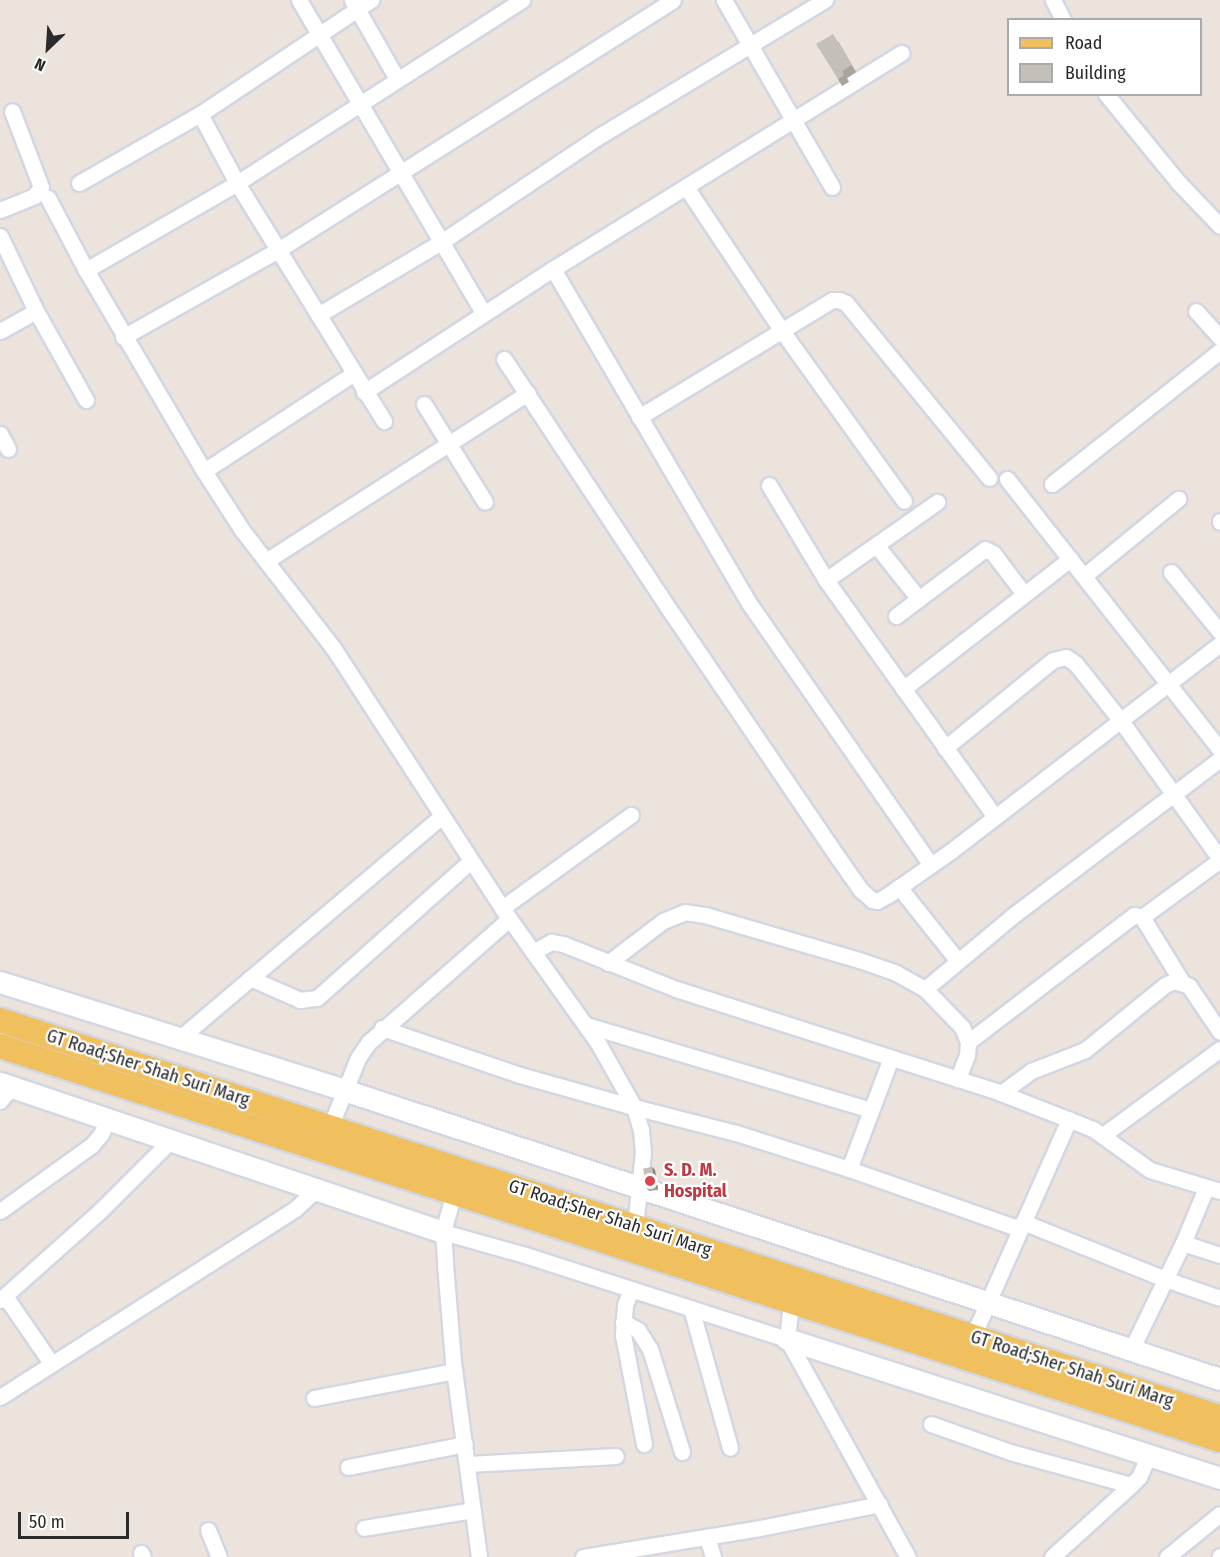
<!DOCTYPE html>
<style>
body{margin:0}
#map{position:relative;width:1220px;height:1557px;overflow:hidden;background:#ece4dc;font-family:"Fira Sans Condensed",sans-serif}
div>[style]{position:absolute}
.roads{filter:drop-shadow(2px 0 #d2d7e3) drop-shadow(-2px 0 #d2d7e3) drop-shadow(0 2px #d2d7e3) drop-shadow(0 -2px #d2d7e3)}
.street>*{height:15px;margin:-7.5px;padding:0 7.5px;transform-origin:7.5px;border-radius:7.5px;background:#fff}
.secondary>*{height:21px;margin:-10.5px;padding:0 10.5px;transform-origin:10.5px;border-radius:10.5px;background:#fff}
.primary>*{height:24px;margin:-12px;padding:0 12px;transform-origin:12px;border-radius:12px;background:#f0bf5e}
.wall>*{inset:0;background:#a9a49e}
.shaded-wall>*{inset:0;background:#898681}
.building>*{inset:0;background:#c4bfb8;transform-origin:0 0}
.dots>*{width:16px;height:16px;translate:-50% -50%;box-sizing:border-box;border:3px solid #fff;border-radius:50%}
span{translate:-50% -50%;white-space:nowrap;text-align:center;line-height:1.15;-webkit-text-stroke:4.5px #fff;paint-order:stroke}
.street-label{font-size:18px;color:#2a2a2a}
.health-label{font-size:18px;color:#be3a42;font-weight:700}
.left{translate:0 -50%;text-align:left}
.legend{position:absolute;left:1007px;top:18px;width:195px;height:78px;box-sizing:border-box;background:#fff;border:2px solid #aaa;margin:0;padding:8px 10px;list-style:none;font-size:18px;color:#2a2a2a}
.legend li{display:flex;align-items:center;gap:12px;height:30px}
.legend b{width:30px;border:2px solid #aaa}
.north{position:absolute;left:18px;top:18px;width:60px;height:60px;-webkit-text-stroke:4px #fff;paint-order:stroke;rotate:205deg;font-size:16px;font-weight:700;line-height:24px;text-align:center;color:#2a2a2a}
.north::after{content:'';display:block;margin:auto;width:21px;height:27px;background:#2a2a2a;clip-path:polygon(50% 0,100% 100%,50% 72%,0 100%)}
.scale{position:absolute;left:18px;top:1512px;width:111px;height:27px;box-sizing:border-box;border:3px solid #2a2a2a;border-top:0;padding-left:8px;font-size:18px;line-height:21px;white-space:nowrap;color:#2a2a2a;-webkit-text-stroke:4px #fff;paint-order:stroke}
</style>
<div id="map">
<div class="roads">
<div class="street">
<i style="left:299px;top:0;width:364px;rotate:59.5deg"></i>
<i style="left:352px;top:0;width:91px;rotate:60.3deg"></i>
<i style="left:724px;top:0;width:216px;rotate:60deg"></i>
<i style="left:1053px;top:0;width:22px;rotate:63deg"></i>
<i style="left:1106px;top:94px;width:114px;rotate:50.7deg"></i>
<i style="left:1178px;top:182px;width:61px;rotate:46.3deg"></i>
<i style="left:200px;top:114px;width:78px;rotate:61.8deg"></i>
<i style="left:237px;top:183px;width:280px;rotate:58.3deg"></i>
<i style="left:79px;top:183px;width:139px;rotate:-29.7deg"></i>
<i style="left:200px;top:114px;width:206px;rotate:-33.7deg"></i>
<i style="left:686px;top:187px;width:173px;rotate:56.3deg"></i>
<i style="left:782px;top:331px;width:209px;rotate:54.3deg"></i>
<i style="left:48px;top:198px;width:81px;rotate:62.2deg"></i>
<i style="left:86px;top:270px;width:233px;rotate:59.6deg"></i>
<i style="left:204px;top:471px;width:70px;rotate:57.2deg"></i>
<i style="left:242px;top:530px;width:150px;rotate:52.3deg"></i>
<i style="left:334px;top:649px;width:316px;rotate:57deg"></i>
<i style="left:506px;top:914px;width:158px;rotate:54.5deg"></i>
<i style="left:598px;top:1043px;width:73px;rotate:60.6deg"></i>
<i style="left:634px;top:1107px;width:105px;rotate:14.3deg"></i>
<i style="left:736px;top:1133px;width:119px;rotate:17.7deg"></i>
<i style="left:849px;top:1169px;width:181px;rotate:19.3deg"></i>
<i style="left:0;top:210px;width:37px;rotate:-22deg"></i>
<i style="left:34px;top:196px;width:11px;rotate:-52deg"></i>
<i style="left:41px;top:187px;width:81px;rotate:-110.9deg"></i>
<i style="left:0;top:236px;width:83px;rotate:64.4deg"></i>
<i style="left:36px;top:311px;width:41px;rotate:150.9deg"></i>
<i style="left:553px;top:269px;width:391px;rotate:59.6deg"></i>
<i style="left:751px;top:606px;width:315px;rotate:55.2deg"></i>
<i style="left:86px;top:270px;width:174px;rotate:-29.9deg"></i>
<i style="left:237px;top:183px;width:339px;rotate:-32.7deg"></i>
<i style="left:36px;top:311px;width:102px;rotate:60.7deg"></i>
<i style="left:1196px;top:311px;width:36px;rotate:48deg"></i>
<i style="left:318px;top:315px;width:143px;rotate:-30.7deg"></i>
<i style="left:441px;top:242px;width:192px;rotate:-33.8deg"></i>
<i style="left:601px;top:135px;width:262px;rotate:-31.1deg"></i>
<i style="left:123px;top:337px;width:178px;rotate:-29.3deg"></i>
<i style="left:278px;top:250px;width:467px;rotate:-32.3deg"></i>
<i style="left:504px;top:359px;width:300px;rotate:56.6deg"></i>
<i style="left:669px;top:609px;width:302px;rotate:55.8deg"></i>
<i style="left:839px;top:859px;width:38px;rotate:55deg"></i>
<i style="left:861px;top:890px;width:15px;rotate:42deg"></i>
<i style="left:872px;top:900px;width:5px;rotate:11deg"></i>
<i style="left:877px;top:901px;width:13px;rotate:-29deg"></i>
<i style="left:888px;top:895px;width:77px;rotate:-34.9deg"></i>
<i style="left:951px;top:851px;width:339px;rotate:-37.6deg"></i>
<i style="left:364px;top:392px;width:225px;rotate:-33.1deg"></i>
<i style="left:553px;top:269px;width:410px;rotate:-31.8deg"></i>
<i style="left:424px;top:404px;width:115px;rotate:58.1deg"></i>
<i style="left:639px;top:417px;width:226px;rotate:-31.2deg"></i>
<i style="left:832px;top:300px;width:7px"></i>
<i style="left:839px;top:300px;width:8px;rotate:23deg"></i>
<i style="left:846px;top:303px;width:226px;rotate:50.7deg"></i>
<i style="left:0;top:434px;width:17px;rotate:62deg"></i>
<i style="left:204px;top:471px;width:178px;rotate:-33.1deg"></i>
<i style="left:1007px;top:479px;width:345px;rotate:51.8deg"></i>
<i style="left:1052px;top:484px;width:214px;rotate:-38.4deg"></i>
<i style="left:769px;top:485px;width:111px;rotate:59deg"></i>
<i style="left:826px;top:580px;width:291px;rotate:54.5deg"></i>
<i style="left:1220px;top:521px;width:1px;rotate:90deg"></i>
<i style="left:876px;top:545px;width:69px;rotate:51.5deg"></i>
<i style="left:266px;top:561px;width:311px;rotate:-32.7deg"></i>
<i style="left:1171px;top:572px;width:77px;rotate:50.8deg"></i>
<i style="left:1084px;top:576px;width:122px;rotate:-39.3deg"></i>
<i style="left:826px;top:580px;width:136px;rotate:-35.1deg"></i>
<i style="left:896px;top:616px;width:111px;rotate:-37deg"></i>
<i style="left:985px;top:549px;width:9px;rotate:27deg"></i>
<i style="left:993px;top:553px;width:51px;rotate:52.9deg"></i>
<i style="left:903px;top:689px;width:212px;rotate:-37.9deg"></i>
<i style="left:945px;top:748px;width:139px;rotate:-39.2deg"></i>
<i style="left:1053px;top:660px;width:13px;rotate:-13deg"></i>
<i style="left:1066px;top:657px;width:12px;rotate:35deg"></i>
<i style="left:1076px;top:664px;width:73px;rotate:51.7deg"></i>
<i style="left:1121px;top:721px;width:170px;rotate:54.3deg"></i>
<i style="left:899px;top:887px;width:93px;rotate:51.5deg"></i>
<i style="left:502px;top:908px;width:159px;rotate:-35.8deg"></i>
<i style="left:1142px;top:917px;width:97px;rotate:-36.2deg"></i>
<i style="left:533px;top:952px;width:21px;rotate:-29deg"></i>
<i style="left:551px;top:942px;width:12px;rotate:9deg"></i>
<i style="left:563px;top:944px;width:122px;rotate:21.7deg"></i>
<i style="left:676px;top:989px;width:341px;rotate:17.7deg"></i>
<i style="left:1001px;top:1093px;width:99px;rotate:21.4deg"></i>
<i style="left:1093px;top:1129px;width:70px;rotate:35.7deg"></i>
<i style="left:1150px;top:1170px;width:73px;rotate:16.7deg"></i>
<i style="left:608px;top:963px;width:69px;rotate:-37.4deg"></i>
<i style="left:663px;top:921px;width:24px;rotate:-22deg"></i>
<i style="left:685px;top:912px;width:20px;rotate:9deg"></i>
<i style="left:705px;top:915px;width:160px;rotate:16.3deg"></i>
<i style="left:859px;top:960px;width:39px;rotate:19deg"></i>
<i style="left:896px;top:973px;width:33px;rotate:29deg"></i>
<i style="left:925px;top:989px;width:53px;rotate:45.8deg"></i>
<i style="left:962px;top:1027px;width:16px;rotate:68deg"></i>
<i style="left:968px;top:1042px;width:13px;rotate:94deg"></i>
<i style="left:967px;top:1055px;width:26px;rotate:111deg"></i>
<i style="left:250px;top:978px;width:55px;rotate:23.7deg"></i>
<i style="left:300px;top:1000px;width:17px;rotate:-7deg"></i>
<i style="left:317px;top:998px;width:206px;rotate:-41.7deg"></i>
<i style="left:925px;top:989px;width:112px;rotate:-39.9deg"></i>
<i style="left:1011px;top:917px;width:262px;rotate:-37.1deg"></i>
<i style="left:586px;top:1025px;width:297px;rotate:16.6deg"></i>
<i style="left:382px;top:1028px;width:146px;rotate:18.8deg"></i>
<i style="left:520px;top:1075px;width:118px;rotate:15.7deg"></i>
<i style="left:634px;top:1107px;width:24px;rotate:73deg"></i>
<i style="left:641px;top:1130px;width:22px;rotate:85deg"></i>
<i style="left:643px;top:1152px;width:75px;rotate:96.1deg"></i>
<i style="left:180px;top:1038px;width:342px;rotate:-40.3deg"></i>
<i style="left:968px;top:1042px;width:209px;rotate:-37.4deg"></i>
<i style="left:1134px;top:915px;width:8px;rotate:14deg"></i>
<i style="left:1142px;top:917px;width:76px;rotate:58.4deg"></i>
<i style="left:1001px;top:1093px;width:37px;rotate:-36deg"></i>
<i style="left:1031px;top:1071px;width:58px;rotate:-21.3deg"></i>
<i style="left:1085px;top:1050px;width:103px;rotate:-39.1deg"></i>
<i style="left:1165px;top:985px;width:10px;rotate:-24deg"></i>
<i style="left:1174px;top:981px;width:16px;rotate:18deg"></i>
<i style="left:1189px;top:986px;width:55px;rotate:56deg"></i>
<i style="left:0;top:1101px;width:18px;rotate:-52deg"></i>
<i style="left:330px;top:1127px;width:74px;rotate:-67.9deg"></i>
<i style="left:358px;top:1058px;width:18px;rotate:-56deg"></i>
<i style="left:368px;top:1043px;width:188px;rotate:-41.3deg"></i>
<i style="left:1103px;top:1135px;width:145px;rotate:-36.3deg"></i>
<i style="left:849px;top:1169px;width:119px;rotate:-69.3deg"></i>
<i style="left:1206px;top:1188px;width:60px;rotate:112.7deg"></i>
<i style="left:1183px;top:1243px;width:39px;rotate:18deg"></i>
<i style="left:454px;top:1192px;width:41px;rotate:105.4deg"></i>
<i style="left:443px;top:1232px;width:32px;rotate:86deg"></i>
<i style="left:445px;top:1264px;width:98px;rotate:85.3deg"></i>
<i style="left:453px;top:1362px;width:197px;rotate:82.4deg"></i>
<i style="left:0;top:1211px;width:113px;rotate:-35.7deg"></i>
<i style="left:92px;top:1145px;width:14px;rotate:-51deg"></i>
<i style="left:101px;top:1134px;width:18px;rotate:-63deg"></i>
<i style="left:1023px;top:1222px;width:153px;rotate:21.9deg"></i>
<i style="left:1165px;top:1279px;width:58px;rotate:19.1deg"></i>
<i style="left:443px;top:1232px;width:85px;rotate:15.7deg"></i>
<i style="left:525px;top:1255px;width:275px;rotate:17.8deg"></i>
<i style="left:631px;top:1290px;width:16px;rotate:112deg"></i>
<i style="left:625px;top:1305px;width:30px;rotate:94deg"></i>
<i style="left:623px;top:1335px;width:111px;rotate:79.1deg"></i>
<i style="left:792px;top:1295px;width:44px;rotate:96.5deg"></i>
<i style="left:787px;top:1339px;width:249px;rotate:61deg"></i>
<i style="left:5px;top:1296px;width:81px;rotate:55.5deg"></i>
<i style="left:0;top:1300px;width:134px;rotate:-41.7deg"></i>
<i style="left:100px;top:1211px;width:102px;rotate:-45deg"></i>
<i style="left:691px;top:1308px;width:145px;rotate:74.4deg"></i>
<i style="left:623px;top:1322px;width:17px;rotate:28deg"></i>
<i style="left:638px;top:1330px;width:22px;rotate:58deg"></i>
<i style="left:650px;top:1349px;width:108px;rotate:72.7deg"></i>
<i style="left:973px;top:1336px;width:237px;rotate:-66.1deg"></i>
<i style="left:1131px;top:1350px;width:119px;rotate:-64.1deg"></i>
<i style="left:0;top:1397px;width:350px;rotate:-32.5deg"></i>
<i style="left:295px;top:1209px;width:21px;rotate:-43deg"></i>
<i style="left:310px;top:1195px;width:8px;rotate:-67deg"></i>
<i style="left:314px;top:1398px;width:143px;rotate:-10.9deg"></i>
<i style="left:931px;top:1424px;width:84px;rotate:19.5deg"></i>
<i style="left:1010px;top:1452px;width:125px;rotate:15.3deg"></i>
<i style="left:468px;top:1464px;width:148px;rotate:-3.1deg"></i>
<i style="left:348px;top:1467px;width:119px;rotate:-11.1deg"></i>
<i style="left:364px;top:1528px;width:110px;rotate:-9.4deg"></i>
<i style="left:208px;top:1530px;width:29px;rotate:68deg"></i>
<i style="left:707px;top:1537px;width:21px;rotate:73deg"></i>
<i style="left:141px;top:1553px;width:4px;rotate:63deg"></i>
<i style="left:583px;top:1557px;width:179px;rotate:-9.3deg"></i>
<i style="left:760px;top:1528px;width:122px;rotate:-11.3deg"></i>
<i style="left:1052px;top:1557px;width:107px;rotate:-42.3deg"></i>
<i style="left:1131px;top:1485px;width:11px;rotate:-45deg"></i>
<i style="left:1139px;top:1477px;width:24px;rotate:-66deg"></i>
<i style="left:1167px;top:1557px;width:68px;rotate:-39.1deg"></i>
<i style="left:1220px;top:1557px;width:1px;rotate:-90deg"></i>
</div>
<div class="secondary">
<i style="left:0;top:982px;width:361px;rotate:17.4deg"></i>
<i style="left:344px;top:1090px;width:922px;rotate:18.26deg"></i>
<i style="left:0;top:1083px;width:467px;rotate:18.6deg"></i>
<i style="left:787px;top:1339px;width:455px;rotate:17.8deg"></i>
</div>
<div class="primary">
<i style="left:0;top:1020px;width:1283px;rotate:18.03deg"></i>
<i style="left:0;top:1046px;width:1282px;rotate:17.9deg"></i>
</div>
</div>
<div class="wall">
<i style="clip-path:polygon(838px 41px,856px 72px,847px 78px,849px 82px,842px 86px,838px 79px)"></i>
<i style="clip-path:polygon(652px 1167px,655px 1170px,658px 1190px,649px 1191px,646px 1188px)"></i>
</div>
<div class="shaded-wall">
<i style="clip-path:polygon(652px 1167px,655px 1170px,658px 1190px,655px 1186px)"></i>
</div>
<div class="building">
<i style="clip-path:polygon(833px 34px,852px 65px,842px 71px,844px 75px,838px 79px,816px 44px)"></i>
<i style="left:652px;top:1167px;width:19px;height:9px;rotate:81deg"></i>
</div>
<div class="dots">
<i style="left:650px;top:1181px;background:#e0444e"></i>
</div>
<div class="street-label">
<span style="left:148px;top:1068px;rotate:18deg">GT Road;Sher Shah Suri Marg</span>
<span style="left:610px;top:1218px;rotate:18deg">GT Road;Sher Shah Suri Marg</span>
<span style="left:1072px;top:1369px;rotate:18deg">GT Road;Sher Shah Suri Marg</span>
</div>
<div class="health-label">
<span class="left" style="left:664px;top:1181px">S. D. M.<br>Hospital</span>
</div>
<ul class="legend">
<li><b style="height:8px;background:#f0bf5e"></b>Road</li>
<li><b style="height:16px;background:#c4bfb8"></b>Building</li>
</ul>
<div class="north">N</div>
<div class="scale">50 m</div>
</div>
